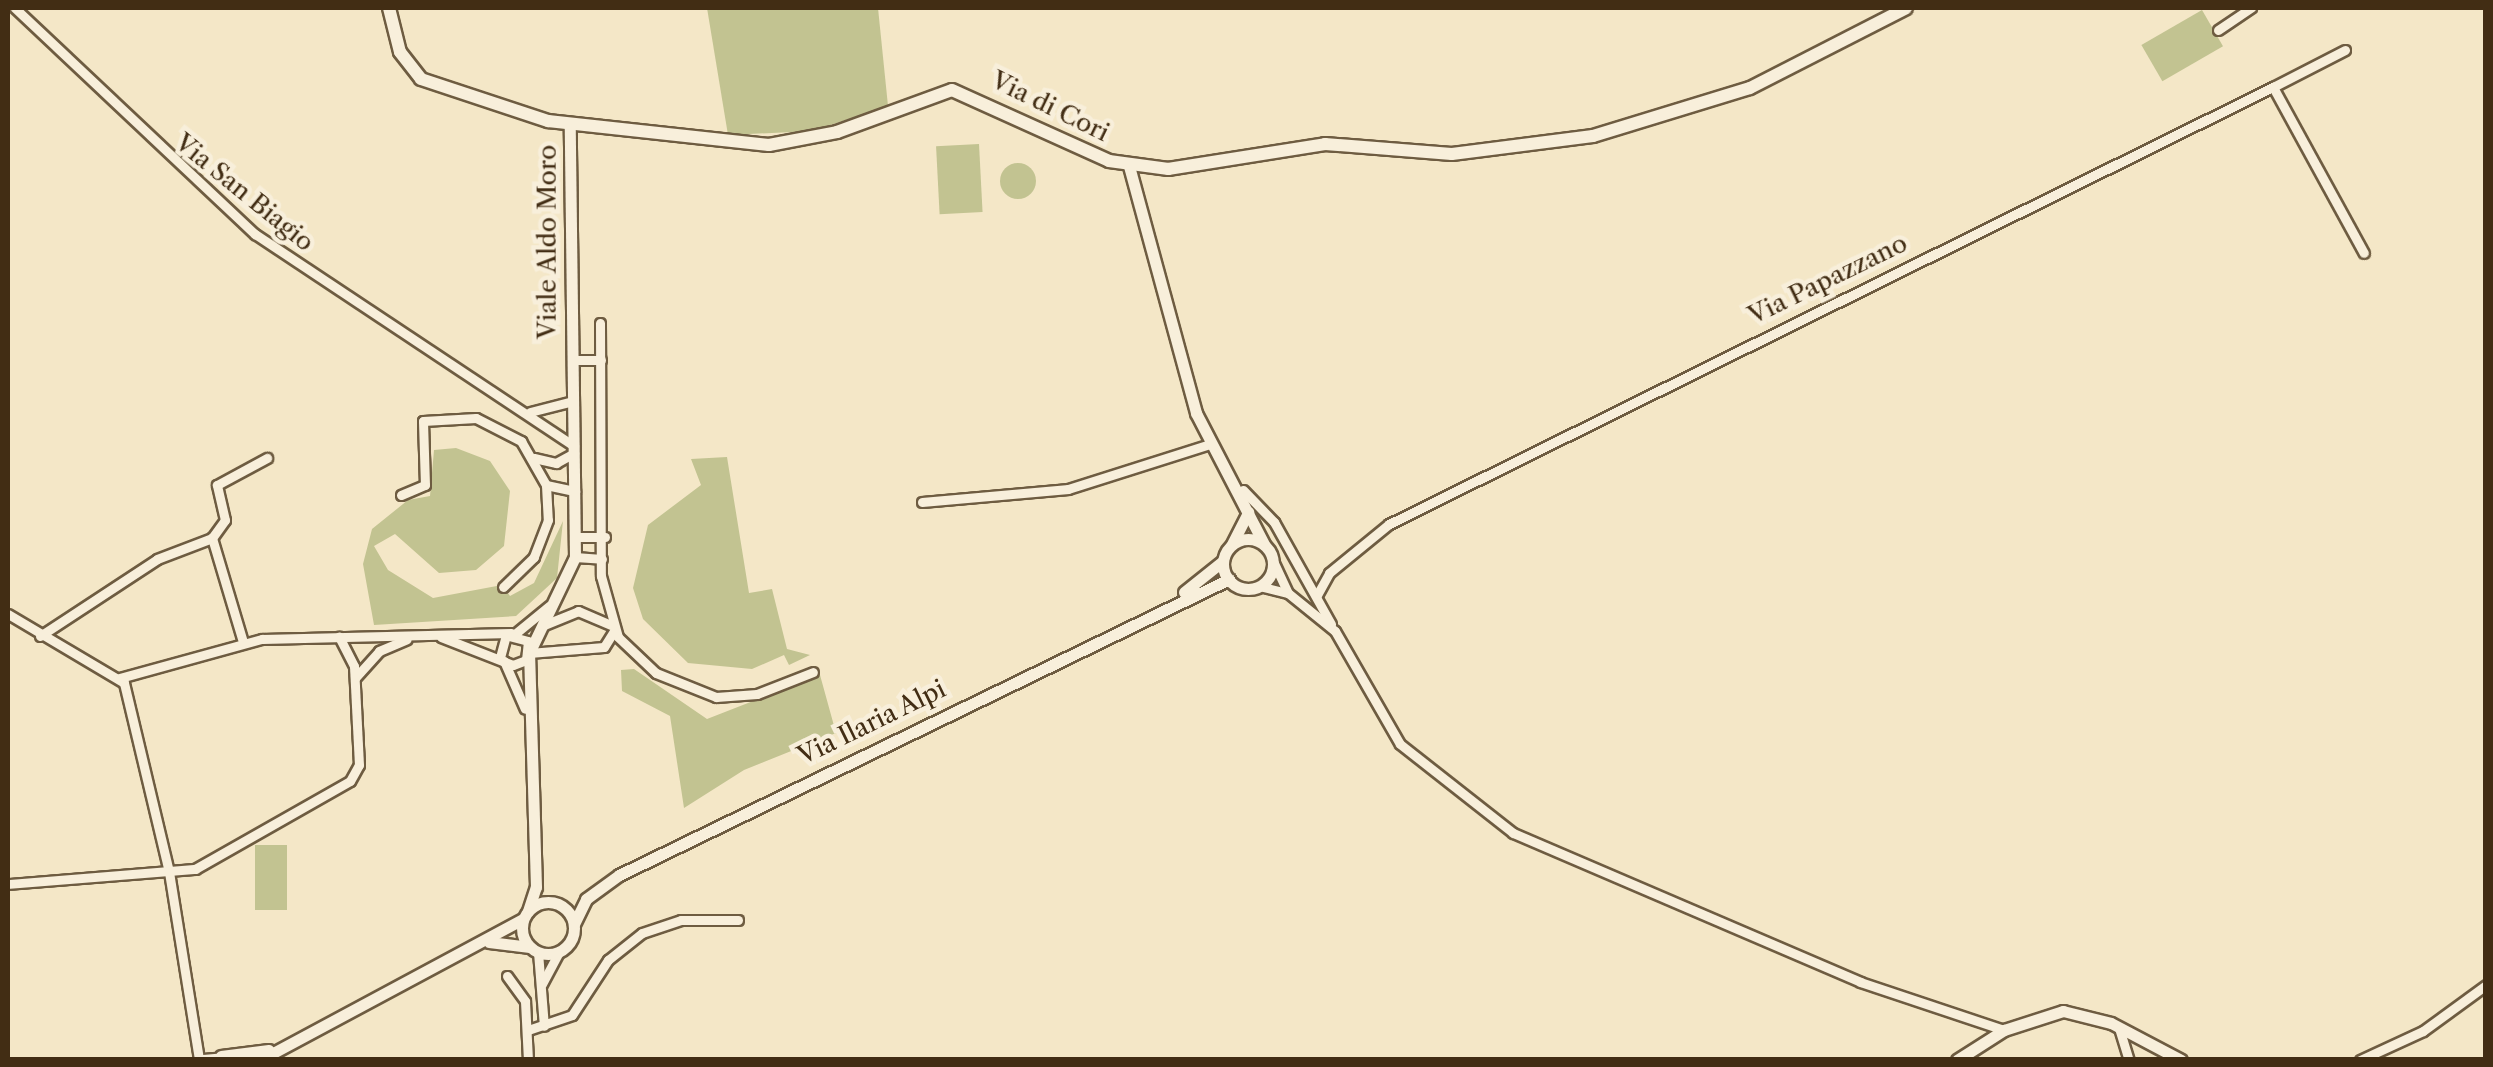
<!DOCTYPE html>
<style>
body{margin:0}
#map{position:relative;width:2493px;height:1067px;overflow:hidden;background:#f4e7c7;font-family:"Libre Caslon Text",serif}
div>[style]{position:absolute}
.green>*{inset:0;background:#c2c391;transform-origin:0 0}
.round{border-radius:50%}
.roads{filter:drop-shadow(2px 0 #6e5c41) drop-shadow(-2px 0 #6e5c41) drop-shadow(0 2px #6e5c41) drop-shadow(0 -2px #6e5c41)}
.minor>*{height:9px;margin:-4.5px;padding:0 4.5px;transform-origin:4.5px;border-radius:4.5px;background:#f8efdb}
.tertiary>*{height:11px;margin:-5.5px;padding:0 5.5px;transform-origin:5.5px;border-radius:5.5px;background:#f8efdb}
.tertiary>.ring{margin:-5.5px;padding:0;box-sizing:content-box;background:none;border:11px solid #f8efdb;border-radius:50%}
.secondary>*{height:12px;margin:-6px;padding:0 6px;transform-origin:6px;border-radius:6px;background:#f8efdb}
span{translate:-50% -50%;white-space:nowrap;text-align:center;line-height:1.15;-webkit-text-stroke:9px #f8efdb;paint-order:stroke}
.street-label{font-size:25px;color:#422d14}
.frame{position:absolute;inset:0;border:10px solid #422d14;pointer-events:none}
</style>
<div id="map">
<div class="green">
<i style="clip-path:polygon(707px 8px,878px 8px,888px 106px,812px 131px,728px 135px)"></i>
<i style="left:2202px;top:10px;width:42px;height:70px;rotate:60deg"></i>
<i style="left:979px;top:144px;width:68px;height:43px;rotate:87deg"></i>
<i class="round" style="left:1000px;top:163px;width:36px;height:36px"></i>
<i style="clip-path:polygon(456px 448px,490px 461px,510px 491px,504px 546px,476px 570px,439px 573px,395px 534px,374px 546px,388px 570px,433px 598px,502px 585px,510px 596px,534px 583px,563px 521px,557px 578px,516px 616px,374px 625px,363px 564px,372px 529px,408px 500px,430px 496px,434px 450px)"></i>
<i style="clip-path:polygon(727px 457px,749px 593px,772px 589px,787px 649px,810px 655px,789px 665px,784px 655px,752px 669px,688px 663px,643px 619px,633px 588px,648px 525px,701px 485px,691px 459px)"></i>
<i style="clip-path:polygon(634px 669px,707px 719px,820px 675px,836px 733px,744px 770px,684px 808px,670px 716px,622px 691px,621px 670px)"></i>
<i style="left:255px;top:845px;width:32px;height:65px"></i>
</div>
<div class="roads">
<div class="minor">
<i style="left:15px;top:8px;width:330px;rotate:43.3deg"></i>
<i style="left:255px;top:234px;width:383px;rotate:33.6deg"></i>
<i style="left:2218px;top:30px;width:40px;rotate:-34deg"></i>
<i style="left:2273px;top:87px;width:81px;rotate:-27.2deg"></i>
<i style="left:600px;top:323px;width:253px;rotate:89.8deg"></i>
<i style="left:601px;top:576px;width:63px;rotate:74.4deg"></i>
<i style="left:618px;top:637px;width:52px;rotate:43.5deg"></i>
<i style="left:656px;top:673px;width:65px;rotate:21.8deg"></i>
<i style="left:716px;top:697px;width:41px;rotate:-4.2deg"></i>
<i style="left:757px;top:694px;width:60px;rotate:-21.4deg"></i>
<i style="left:572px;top:360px;width:29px"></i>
<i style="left:530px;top:412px;width:44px;rotate:-14.3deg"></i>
<i style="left:534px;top:458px;width:23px;rotate:13deg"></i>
<i style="left:556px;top:463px;width:21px;rotate:-29deg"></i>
<i style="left:546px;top:485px;width:30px;rotate:12deg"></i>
<i style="left:1243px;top:490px;width:45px;rotate:45.9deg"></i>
<i style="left:1274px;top:522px;width:117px;rotate:60.8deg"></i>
<i style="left:401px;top:495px;width:26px;rotate:-23deg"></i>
<i style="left:425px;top:485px;width:64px;rotate:-91.8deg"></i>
<i style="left:423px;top:421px;width:53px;rotate:-3.2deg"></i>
<i style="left:476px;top:418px;width:51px;rotate:27.1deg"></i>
<i style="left:521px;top:441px;width:51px;rotate:60.4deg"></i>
<i style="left:546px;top:485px;width:35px;rotate:87deg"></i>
<i style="left:548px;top:520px;width:40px;rotate:111deg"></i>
<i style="left:534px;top:557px;width:43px;rotate:135.9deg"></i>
<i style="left:922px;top:502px;width:147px;rotate:-5.1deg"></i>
<i style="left:1068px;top:489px;width:149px;rotate:-17.6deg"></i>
<i style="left:575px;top:537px;width:30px"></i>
<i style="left:575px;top:557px;width:27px;rotate:4deg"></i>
<i style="left:1273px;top:561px;width:35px;rotate:65deg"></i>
<i style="left:1259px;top:586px;width:30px;rotate:14deg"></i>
<i style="left:1288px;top:593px;width:60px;rotate:39deg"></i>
<i style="left:1335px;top:631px;width:130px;rotate:60.1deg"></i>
<i style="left:1400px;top:744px;width:144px;rotate:38.2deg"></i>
<i style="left:1513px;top:833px;width:378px;rotate:23.2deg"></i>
<i style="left:1860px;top:982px;width:152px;rotate:18.4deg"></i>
<i style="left:1317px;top:595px;width:25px;rotate:-61deg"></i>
<i style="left:1329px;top:573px;width:77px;rotate:-39.2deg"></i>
<i style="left:1389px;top:524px;width:986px;rotate:-26.31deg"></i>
<i style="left:2273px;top:87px;width:189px;rotate:61.3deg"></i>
<i style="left:8px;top:614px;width:135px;rotate:30.7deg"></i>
<i style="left:124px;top:683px;width:194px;rotate:76.6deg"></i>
<i style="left:169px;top:872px;width:190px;rotate:80.9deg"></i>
<i style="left:544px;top:625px;width:37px;rotate:-22deg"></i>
<i style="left:578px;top:611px;width:36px;rotate:23deg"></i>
<i style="left:516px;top:633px;width:43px;rotate:-39.3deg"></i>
<i style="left:40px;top:636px;width:140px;rotate:-33.3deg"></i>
<i style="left:157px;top:559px;width:59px;rotate:-20.9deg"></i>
<i style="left:441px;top:637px;width:77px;rotate:21.3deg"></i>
<i style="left:513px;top:665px;width:14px;rotate:-21deg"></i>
<i style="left:526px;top:660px;width:19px;rotate:-84deg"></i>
<i style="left:528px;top:641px;width:23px;rotate:-165deg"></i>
<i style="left:506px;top:635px;width:23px;rotate:105deg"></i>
<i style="left:243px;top:642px;width:109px;rotate:-106.6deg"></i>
<i style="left:212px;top:538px;width:22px;rotate:-54deg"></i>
<i style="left:225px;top:520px;width:36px;rotate:-103deg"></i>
<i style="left:217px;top:485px;width:57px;rotate:-28.4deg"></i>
<i style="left:529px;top:653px;width:75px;rotate:-4.6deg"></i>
<i style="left:604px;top:647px;width:19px;rotate:-58deg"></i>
<i style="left:504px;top:661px;width:52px;rotate:66.4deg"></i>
<i style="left:120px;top:678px;width:147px;rotate:-15.4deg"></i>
<i style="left:262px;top:639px;width:249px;rotate:-1.4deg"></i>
<i style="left:355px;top:678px;width:36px;rotate:-48deg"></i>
<i style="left:379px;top:651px;width:30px;rotate:-23deg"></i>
<i style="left:8px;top:884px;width:188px;rotate:-4.6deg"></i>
<i style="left:195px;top:869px;width:178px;rotate:-29.6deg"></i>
<i style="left:350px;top:781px;width:18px;rotate:-61deg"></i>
<i style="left:359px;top:765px;width:99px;rotate:-92.9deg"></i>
<i style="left:354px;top:666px;width:33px;rotate:-117deg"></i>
<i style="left:538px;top:952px;width:74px;rotate:85.4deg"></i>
<i style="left:507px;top:976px;width:31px;rotate:54deg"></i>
<i style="left:525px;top:1001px;width:59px;rotate:87.1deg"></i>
<i style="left:542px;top:984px;width:36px;rotate:-62deg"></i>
<i style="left:2119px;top:1028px;width:34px;rotate:73deg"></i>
<i style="left:528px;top:1030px;width:46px;rotate:-18.8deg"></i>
<i style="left:572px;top:1015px;width:66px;rotate:-56.8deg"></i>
<i style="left:608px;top:960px;width:43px;rotate:-38.5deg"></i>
<i style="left:642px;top:933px;width:41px;rotate:-18.4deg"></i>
<i style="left:681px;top:920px;width:57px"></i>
<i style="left:2360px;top:1060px;width:69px;rotate:-24.7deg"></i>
<i style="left:2423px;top:1031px;width:78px;rotate:-36.1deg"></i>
</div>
<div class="tertiary">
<i style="left:1129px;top:166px;width:256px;rotate:74.8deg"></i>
<i style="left:1196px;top:413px;width:148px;rotate:62.6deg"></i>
<i class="ring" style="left:1223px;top:539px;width:39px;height:39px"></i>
<i style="left:1232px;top:544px;width:36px;rotate:-63deg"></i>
<i style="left:1184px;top:592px;width:50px;rotate:-38.5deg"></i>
<i style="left:530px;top:651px;width:104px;rotate:-64.4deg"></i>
<i style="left:575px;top:557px;width:433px;rotate:-90.7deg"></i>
<i class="ring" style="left:522px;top:902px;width:41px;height:41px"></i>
<i style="left:528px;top:911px;width:25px;rotate:-72deg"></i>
<i style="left:536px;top:887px;width:232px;rotate:-91.7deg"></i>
<i style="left:574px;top:924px;width:28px;rotate:-64deg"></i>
<i style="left:586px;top:899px;width:41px;rotate:-36deg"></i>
<i style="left:619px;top:875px;width:678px;rotate:-25.88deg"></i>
<i style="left:489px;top:942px;width:41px;rotate:7deg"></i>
<i style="left:221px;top:1056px;width:48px;rotate:-7.1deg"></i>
<i style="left:203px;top:1060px;width:23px;rotate:-5deg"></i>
<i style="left:260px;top:1060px;width:298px;rotate:-28.2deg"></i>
<i style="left:1957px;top:1060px;width:56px;rotate:-32.6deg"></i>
<i style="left:2004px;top:1030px;width:62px;rotate:-17.9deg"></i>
<i style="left:2063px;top:1011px;width:49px;rotate:14deg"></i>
<i style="left:2111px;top:1023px;width:79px;rotate:27.9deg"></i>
</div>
<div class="secondary">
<i style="left:389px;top:8px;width:45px;rotate:76deg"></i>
<i style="left:400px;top:52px;width:34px;rotate:52deg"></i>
<i style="left:421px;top:79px;width:134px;rotate:18.3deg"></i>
<i style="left:548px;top:121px;width:222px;rotate:6.2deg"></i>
<i style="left:769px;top:145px;width:69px;rotate:-10.8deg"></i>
<i style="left:837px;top:132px;width:122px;rotate:-20.1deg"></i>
<i style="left:952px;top:90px;width:172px;rotate:24.3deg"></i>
<i style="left:1109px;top:161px;width:60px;rotate:7.7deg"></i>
<i style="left:1168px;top:169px;width:159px;rotate:-9deg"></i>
<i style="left:1325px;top:144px;width:127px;rotate:4.5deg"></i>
<i style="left:1452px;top:154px;width:142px;rotate:-7.3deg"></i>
<i style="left:1593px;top:136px;width:164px;rotate:-17deg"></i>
<i style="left:1750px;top:88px;width:175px;rotate:-27.1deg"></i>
</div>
</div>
<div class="street-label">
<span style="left:1050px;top:107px;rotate:26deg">Via di Cori</span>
<span style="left:244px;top:193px;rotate:39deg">Via San Biagio</span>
<span style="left:548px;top:242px;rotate:-90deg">Viale Aldo Moro</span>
<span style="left:1828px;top:280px;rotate:-26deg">Via Papazzano</span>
<span style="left:872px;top:723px;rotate:-26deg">Via Ilaria Alpi</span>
</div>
<div class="frame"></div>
</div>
